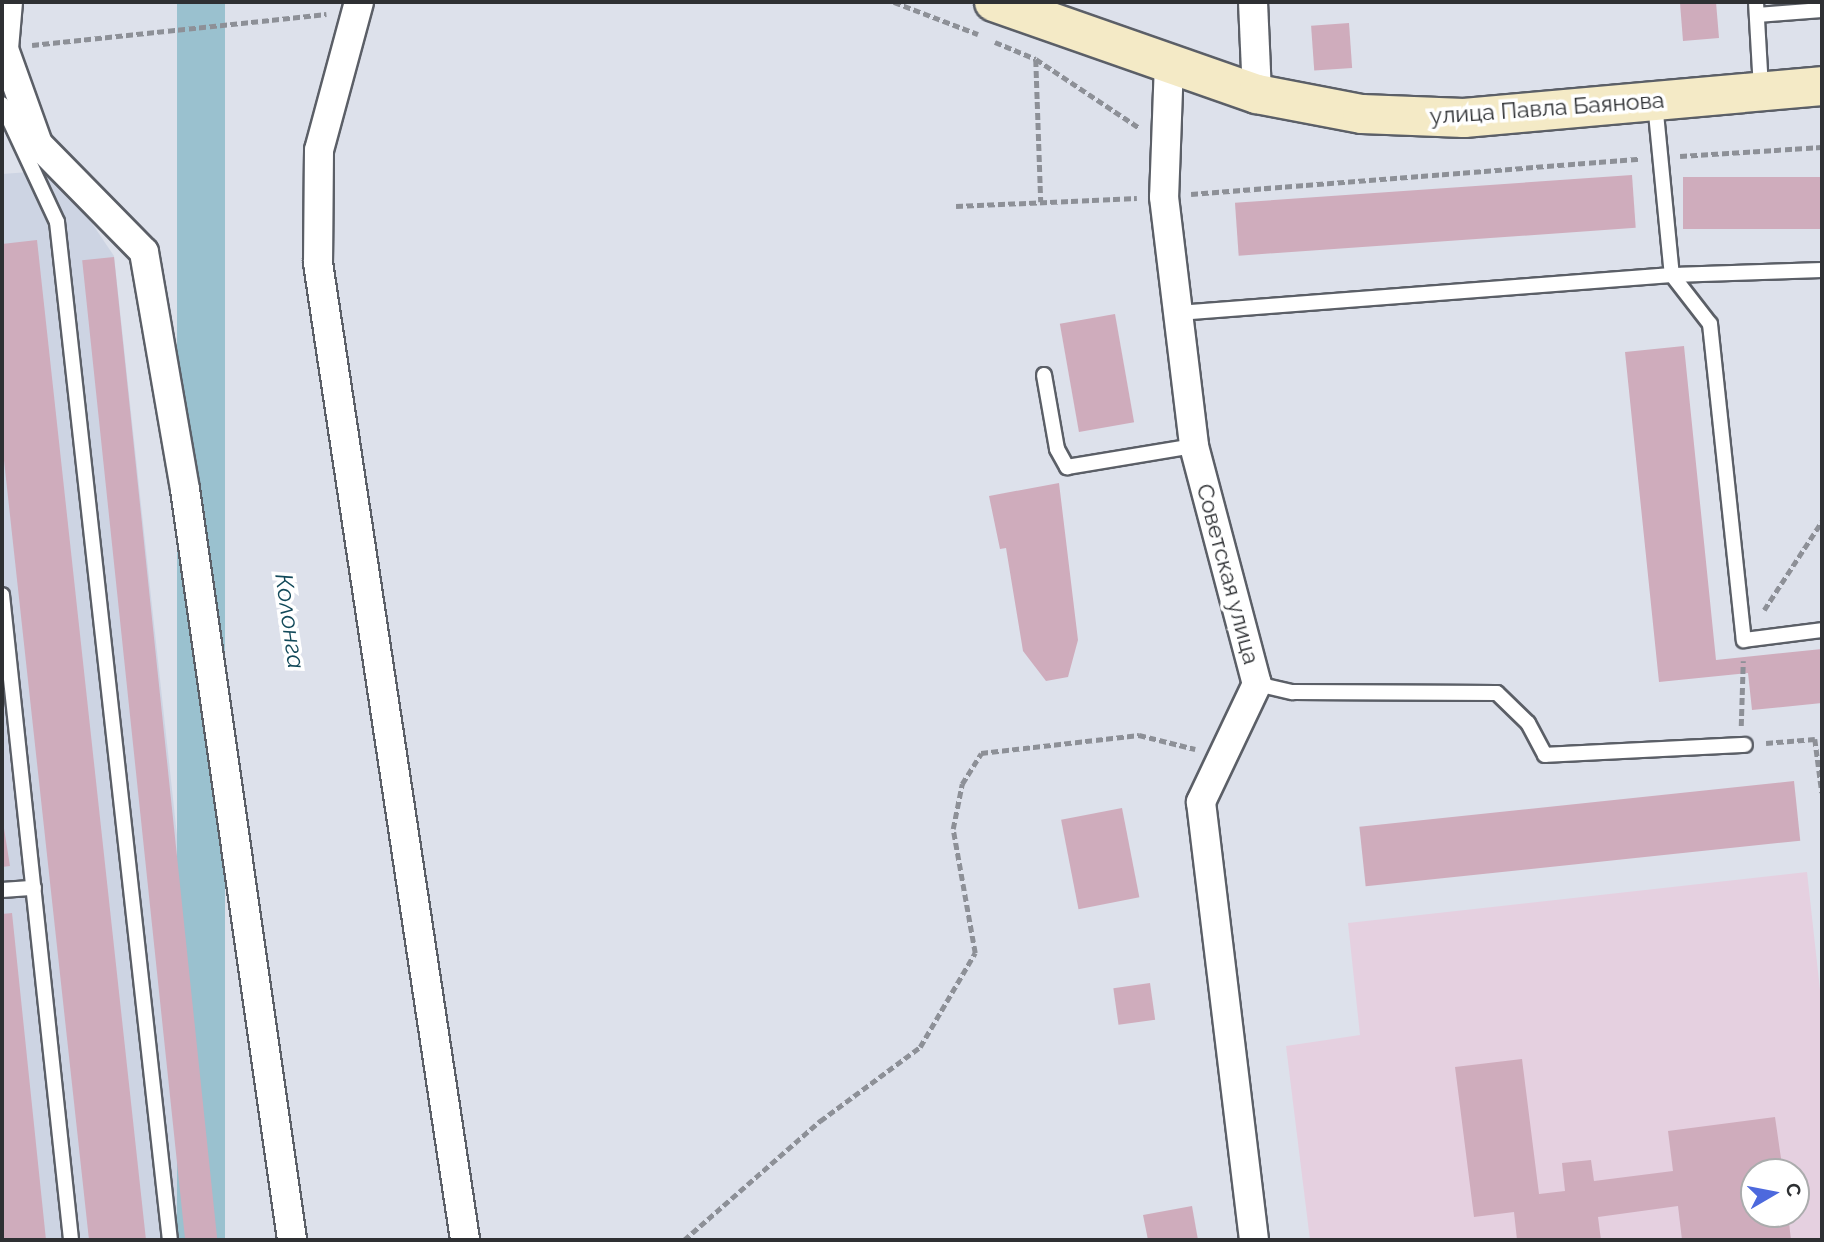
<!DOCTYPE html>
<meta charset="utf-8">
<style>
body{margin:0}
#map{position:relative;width:1824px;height:1242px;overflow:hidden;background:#dde1eb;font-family:Raleway,sans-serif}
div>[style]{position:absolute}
.built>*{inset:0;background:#cdd4e3}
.education>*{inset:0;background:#e5d0e0}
.water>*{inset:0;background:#9ac1cf;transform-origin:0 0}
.building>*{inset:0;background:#cfacbc;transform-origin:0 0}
.path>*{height:4.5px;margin-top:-2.25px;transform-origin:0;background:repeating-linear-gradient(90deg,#8d9097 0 7px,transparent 0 10.5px)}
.roads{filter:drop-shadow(2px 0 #5b5f67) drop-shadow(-2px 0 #5b5f67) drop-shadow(0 2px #5b5f67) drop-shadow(0 -2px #5b5f67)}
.service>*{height:14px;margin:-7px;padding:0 7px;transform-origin:7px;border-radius:7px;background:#fff}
.minor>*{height:28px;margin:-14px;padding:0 14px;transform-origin:14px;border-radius:14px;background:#fff}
.secondary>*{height:38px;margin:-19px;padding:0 19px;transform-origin:19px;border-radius:19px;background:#f4eac6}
span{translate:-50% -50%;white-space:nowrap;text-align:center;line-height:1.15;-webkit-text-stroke:7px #fff;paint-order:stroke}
.street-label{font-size:23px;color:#2e3033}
.water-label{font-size:24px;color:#124959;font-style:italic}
.frame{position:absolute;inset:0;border:4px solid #2e3033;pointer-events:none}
.north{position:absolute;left:1740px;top:1158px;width:70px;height:70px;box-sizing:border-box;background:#fff;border:2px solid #abacad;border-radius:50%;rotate:80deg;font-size:19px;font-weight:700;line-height:28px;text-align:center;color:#2e3033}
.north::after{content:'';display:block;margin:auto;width:24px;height:32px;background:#4d69dd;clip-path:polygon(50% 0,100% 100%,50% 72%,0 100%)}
</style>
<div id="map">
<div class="built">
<i style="clip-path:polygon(56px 170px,114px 256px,221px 1240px,2px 1240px,2px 174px)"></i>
</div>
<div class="education">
<i style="clip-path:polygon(evenodd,1807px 872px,1822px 1008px,1822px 1240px,1310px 1240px,1286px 1046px,1360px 1035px,1348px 923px,1807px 872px,1754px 1172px,1796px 1172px,1796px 1214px,1754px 1214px,1754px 1172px)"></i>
</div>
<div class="water">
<i style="left:177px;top:2px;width:48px;height:1251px"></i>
</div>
<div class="building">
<i style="clip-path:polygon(1691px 2px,1716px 2px,1719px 38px,1683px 41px,1680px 3px)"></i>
<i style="left:1349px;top:23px;width:45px;height:38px;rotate:86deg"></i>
<i style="left:1632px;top:175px;width:53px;height:398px;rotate:86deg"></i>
<i style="left:1822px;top:177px;width:52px;height:139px;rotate:90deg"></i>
<i style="clip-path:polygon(37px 240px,146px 1240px,89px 1240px,2px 442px,2px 244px)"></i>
<i style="left:114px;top:257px;width:989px;height:32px;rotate:84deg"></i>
<i style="left:1115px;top:314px;width:110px;height:56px;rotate:80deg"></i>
<i style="clip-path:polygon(1684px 346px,1716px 660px,1822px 649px,1822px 703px,1752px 710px,1748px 673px,1659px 682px,1625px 352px)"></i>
<i style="clip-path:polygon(1059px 483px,1078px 640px,1068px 677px,1046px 681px,1023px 651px,1006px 548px,1000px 549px,989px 496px)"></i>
<i style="left:1794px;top:781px;width:60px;height:437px;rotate:84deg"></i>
<i style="left:1122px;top:808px;width:91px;height:62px;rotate:79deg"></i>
<i style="clip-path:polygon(2px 816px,10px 866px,2px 867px)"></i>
<i style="clip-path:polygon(12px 913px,46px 1240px,2px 1240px,2px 914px)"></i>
<i style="left:1150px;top:983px;width:37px;height:37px;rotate:82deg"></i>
<i style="clip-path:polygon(1522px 1059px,1539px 1194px,1565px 1191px,1562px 1163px,1591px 1160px,1594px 1181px,1673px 1171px,1668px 1131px,1775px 1117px,1783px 1172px,1754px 1172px,1754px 1214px,1788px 1214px,1791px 1240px,1682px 1240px,1678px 1206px,1598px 1217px,1601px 1240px,1517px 1240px,1514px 1212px,1474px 1217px,1455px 1067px)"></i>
<i style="clip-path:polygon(1192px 1206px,1198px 1240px,1148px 1240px,1143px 1215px)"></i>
</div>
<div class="path">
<i style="left:894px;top:2px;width:90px;rotate:20.9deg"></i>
<i style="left:995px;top:42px;width:44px;rotate:22.5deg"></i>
<i style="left:1036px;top:59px;width:123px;rotate:33.7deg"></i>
<i style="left:32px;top:45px;width:296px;rotate:-6deg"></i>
<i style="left:1036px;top:60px;width:142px;rotate:88deg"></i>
<i style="left:1680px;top:156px;width:142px;rotate:-3.6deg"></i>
<i style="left:1191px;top:194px;width:450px;rotate:-4.5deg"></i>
<i style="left:956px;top:206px;width:181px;rotate:-2.5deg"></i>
<i style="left:1764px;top:610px;width:106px;rotate:-56.9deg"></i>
<i style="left:1741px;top:726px;width:65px;rotate:-88.2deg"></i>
<i style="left:1766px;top:743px;width:49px;rotate:-4.7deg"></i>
<i style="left:1815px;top:739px;width:54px;rotate:82.6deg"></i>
<i style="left:684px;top:1240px;width:181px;rotate:-41.2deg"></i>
<i style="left:820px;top:1121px;width:124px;rotate:-36.5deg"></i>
<i style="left:920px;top:1047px;width:109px;rotate:-59.7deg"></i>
<i style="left:975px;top:953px;width:126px;rotate:-100.1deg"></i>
<i style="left:953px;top:829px;width:46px;rotate:-78.7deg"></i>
<i style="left:962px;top:784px;width:36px;rotate:-58deg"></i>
<i style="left:981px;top:753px;width:159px;rotate:-6.5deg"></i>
<i style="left:1139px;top:735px;width:58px;rotate:14deg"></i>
</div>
<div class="roads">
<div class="service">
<i style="left:1756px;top:2px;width:88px;rotate:86.7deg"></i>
<i style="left:1757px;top:15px;width:65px;rotate:-4.4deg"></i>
<i style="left:1655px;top:103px;width:173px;rotate:84.4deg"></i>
<i style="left:1672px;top:275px;width:62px;rotate:52.2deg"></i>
<i style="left:1710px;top:324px;width:318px;rotate:83.9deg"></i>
<i style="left:1744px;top:640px;width:79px;rotate:-7.3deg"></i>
<i style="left:2px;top:104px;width:130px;rotate:65deg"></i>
<i style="left:57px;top:222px;width:1024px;rotate:83.67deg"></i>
<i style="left:1178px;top:313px;width:495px;rotate:-4.4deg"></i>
<i style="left:1672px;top:275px;width:150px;rotate:-1.9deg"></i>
<i style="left:1044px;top:375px;width:75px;rotate:80deg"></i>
<i style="left:1057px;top:449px;width:21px;rotate:61deg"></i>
<i style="left:1067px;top:467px;width:129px;rotate:-9.4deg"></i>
<i style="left:2px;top:595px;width:649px;rotate:83.89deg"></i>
<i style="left:1257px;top:684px;width:37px;rotate:13deg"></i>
<i style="left:1293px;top:692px;width:204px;rotate:0.3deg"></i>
<i style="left:1497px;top:693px;width:43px;rotate:44.1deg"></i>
<i style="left:1528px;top:723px;width:36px;rotate:62deg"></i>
<i style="left:1545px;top:755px;width:200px;rotate:-2.9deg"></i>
<i style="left:2px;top:890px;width:32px;rotate:-4deg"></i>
</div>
<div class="minor">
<i style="left:8px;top:2px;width:47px;rotate:94.9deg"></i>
<i style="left:4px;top:49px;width:101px;rotate:70.3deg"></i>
<i style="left:38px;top:144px;width:151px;rotate:45.5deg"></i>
<i style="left:144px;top:252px;width:241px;rotate:80.2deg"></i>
<i style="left:185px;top:489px;width:759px;rotate:81.89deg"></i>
<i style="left:359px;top:2px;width:153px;rotate:105.1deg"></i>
<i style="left:319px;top:150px;width:113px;rotate:90.5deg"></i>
<i style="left:318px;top:263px;width:988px;rotate:81.44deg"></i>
<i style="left:1253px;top:2px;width:92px;rotate:87.5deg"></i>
<i style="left:1169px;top:63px;width:134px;rotate:92.1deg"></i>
<i style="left:1164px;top:197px;width:251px;rotate:83.1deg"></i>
<i style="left:1194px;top:446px;width:246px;rotate:75.2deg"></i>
<i style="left:1257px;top:684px;width:131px;rotate:115.4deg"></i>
<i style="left:1201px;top:802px;width:441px;rotate:83.1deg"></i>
</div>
<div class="secondary">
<i style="left:994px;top:2px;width:279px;rotate:19.3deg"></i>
<i style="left:1257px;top:94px;width:107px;rotate:10.8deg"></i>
<i style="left:1362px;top:114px;width:102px;rotate:2.2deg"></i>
<i style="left:1464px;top:118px;width:359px;rotate:-5.1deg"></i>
</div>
</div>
<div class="street-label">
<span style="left:1547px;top:108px;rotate:-4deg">улица Павла Баянова</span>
<span style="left:1228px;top:574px;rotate:75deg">Советская улица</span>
</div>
<div class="water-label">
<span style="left:290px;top:621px;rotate:82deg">Колонга</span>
</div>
<div class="frame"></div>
<div class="north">С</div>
</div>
